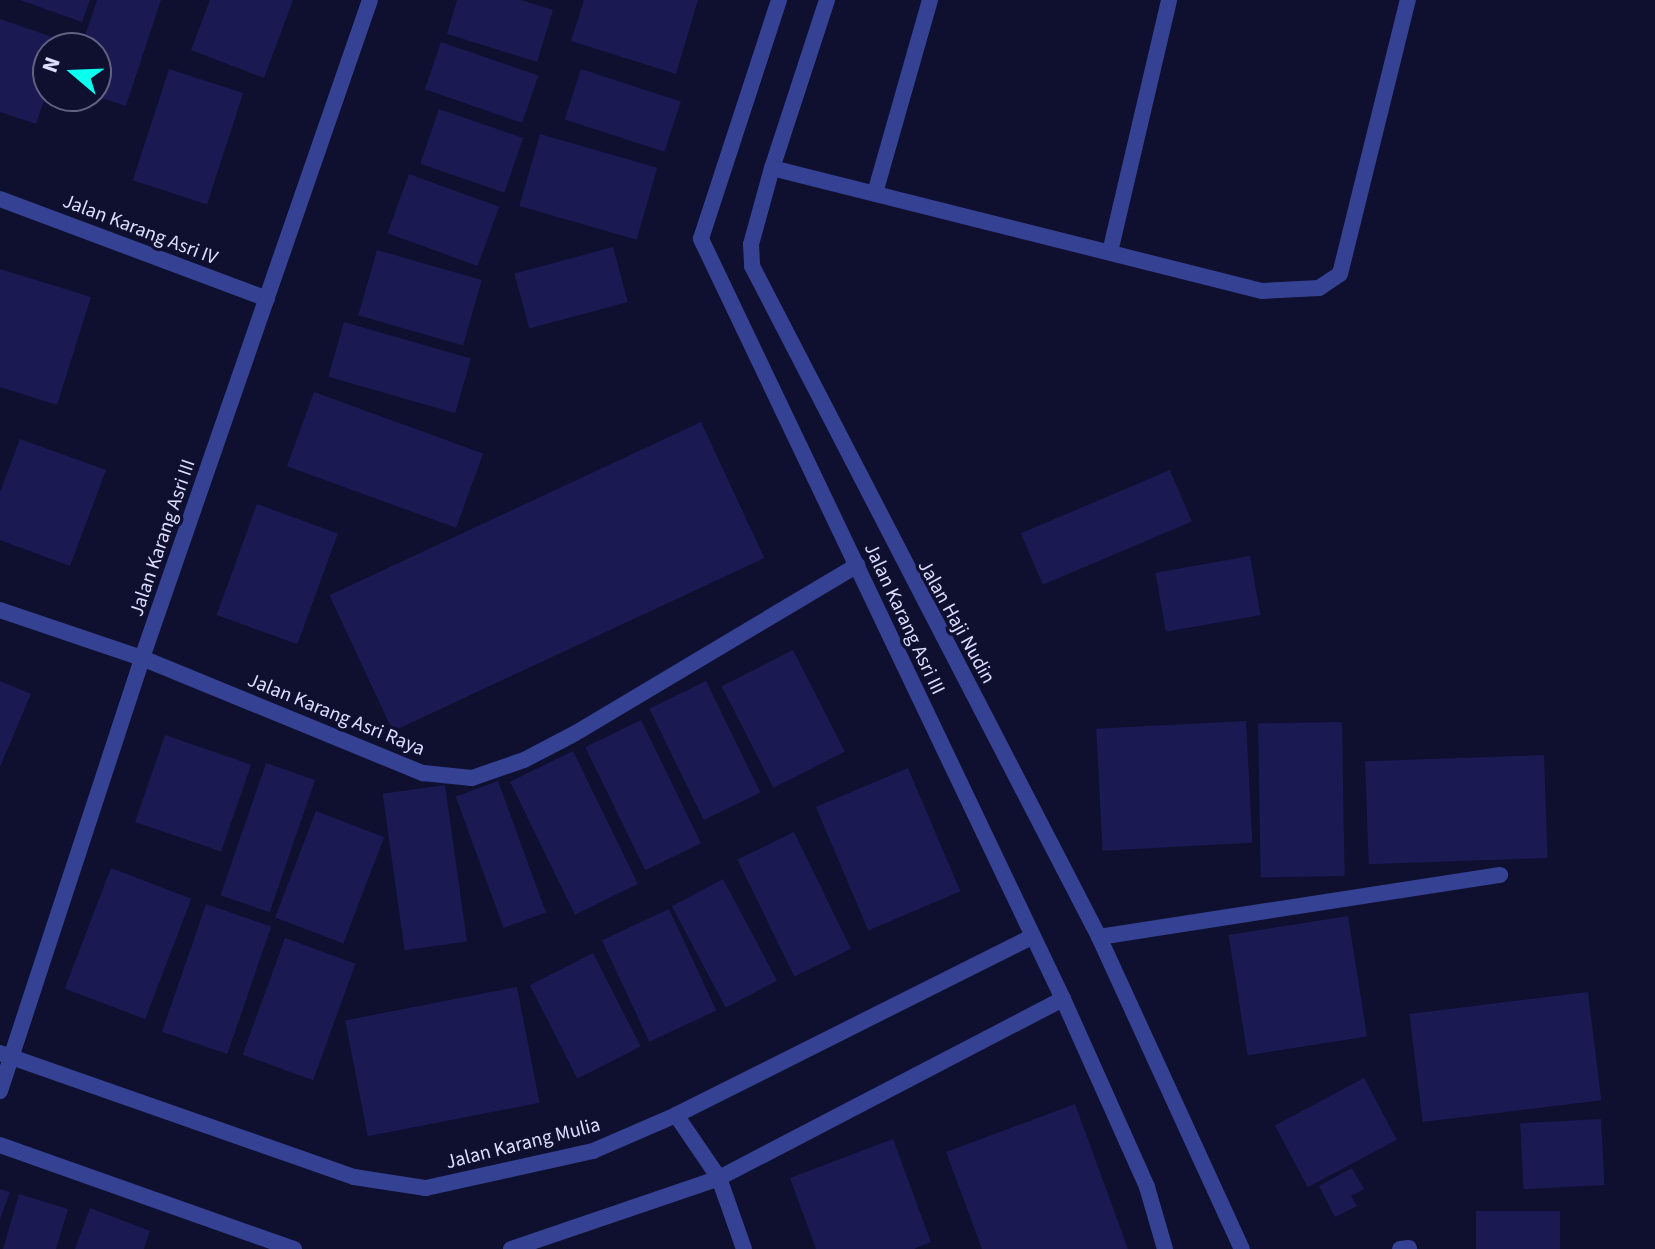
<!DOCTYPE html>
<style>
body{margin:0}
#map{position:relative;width:1655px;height:1249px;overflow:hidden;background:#0f0f2f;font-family:"Source Sans 3",sans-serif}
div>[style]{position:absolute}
.building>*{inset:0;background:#1b1952;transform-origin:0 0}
.lane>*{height:16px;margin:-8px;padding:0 8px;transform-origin:8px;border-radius:8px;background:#354293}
.street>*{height:16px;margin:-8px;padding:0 8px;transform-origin:8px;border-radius:8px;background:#354293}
span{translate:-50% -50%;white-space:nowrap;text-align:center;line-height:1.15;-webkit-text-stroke:7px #0f0f2f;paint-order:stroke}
.street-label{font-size:20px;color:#dddfff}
.north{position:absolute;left:32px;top:32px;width:80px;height:80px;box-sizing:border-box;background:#0f0f2f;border:2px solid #616282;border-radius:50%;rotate:289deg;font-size:22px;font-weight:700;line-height:32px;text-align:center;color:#dddfff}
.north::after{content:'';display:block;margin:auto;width:28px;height:36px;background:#09ffee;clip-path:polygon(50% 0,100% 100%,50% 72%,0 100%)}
</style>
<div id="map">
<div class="building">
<i style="clip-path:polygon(20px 0,90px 0,82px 22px)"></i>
<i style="clip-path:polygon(97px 0,161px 0,126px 106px,96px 96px,96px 48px,81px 48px)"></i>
<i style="clip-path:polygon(210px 0,293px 0,264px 78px,191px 50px)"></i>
<i style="clip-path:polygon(457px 0,521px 0,553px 10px,537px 62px,447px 34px)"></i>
<i style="clip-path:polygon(584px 0,698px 0,676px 74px,571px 41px)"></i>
<i style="clip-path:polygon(0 19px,64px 41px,62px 48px,48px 48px,48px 89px,36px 124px,0 112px)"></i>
<i style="left:441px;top:42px;width:103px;height:50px;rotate:19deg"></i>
<i style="left:169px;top:69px;width:78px;height:117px;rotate:18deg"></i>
<i style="left:581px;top:69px;width:105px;height:53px;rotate:18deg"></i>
<i style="left:439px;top:109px;width:89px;height:58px;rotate:19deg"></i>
<i style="left:540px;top:134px;width:122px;height:75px;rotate:16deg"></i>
<i style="left:409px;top:174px;width:96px;height:63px;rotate:20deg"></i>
<i style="left:613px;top:247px;width:57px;height:102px;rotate:75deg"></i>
<i style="left:377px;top:250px;width:109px;height:68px;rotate:16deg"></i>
<i style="clip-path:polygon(0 269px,91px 297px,57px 405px,0 387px)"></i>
<i style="left:344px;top:322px;width:132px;height:57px;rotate:16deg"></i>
<i style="left:314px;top:392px;width:180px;height:79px;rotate:20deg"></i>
<i style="left:701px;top:422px;width:150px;height:410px;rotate:65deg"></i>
<i style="clip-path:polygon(20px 439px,106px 470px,70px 566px,0 540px,0 492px)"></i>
<i style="left:1170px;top:470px;width:56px;height:162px;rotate:67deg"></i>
<i style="left:257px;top:504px;width:86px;height:118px;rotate:20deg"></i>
<i style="left:1250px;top:556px;width:60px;height:96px;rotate:80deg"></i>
<i style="left:793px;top:650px;width:114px;height:80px;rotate:63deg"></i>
<i style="clip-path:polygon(0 681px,31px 694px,0 767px)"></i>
<i style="left:706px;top:681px;width:124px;height:63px;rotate:64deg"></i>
<i style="left:641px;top:720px;width:137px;height:62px;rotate:64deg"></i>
<i style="left:1246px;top:721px;width:122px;height:150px;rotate:87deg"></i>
<i style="left:1342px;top:722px;width:154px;height:84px;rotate:89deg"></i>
<i style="left:165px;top:735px;width:91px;height:92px;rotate:19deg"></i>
<i style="left:573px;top:751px;width:148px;height:70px;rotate:64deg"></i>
<i style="left:1544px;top:755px;width:103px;height:179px;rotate:88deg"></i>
<i style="left:266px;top:763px;width:52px;height:140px;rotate:19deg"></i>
<i style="left:908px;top:768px;width:134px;height:100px;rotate:67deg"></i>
<i style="left:498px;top:781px;width:140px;height:45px;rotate:70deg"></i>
<i style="left:445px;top:785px;width:158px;height:63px;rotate:82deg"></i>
<i style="left:316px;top:811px;width:73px;height:114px;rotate:21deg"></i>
<i style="left:794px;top:832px;width:130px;height:63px;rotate:64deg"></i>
<i style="left:111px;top:868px;width:86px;height:129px;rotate:21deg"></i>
<i style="left:723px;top:879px;width:115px;height:58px;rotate:62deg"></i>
<i style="left:206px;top:904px;width:69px;height:135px;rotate:19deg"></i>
<i style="left:669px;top:909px;width:112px;height:74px;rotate:65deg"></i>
<i style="left:1348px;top:916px;width:122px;height:121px;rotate:81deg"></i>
<i style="left:285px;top:938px;width:75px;height:124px;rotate:20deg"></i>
<i style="left:593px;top:953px;width:105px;height:71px;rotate:63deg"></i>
<i style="left:517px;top:987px;width:118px;height:175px;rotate:79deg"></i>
<i style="left:1588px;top:992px;width:109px;height:180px;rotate:83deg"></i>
<i style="left:1364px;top:1078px;width:70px;height:101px;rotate:62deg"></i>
<i style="clip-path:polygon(1075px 1104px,1128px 1249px,982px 1249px,946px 1152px)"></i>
<i style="left:1601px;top:1119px;width:66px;height:81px;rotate:87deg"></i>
<i style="clip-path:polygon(893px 1139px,931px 1242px,914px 1249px,816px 1249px,790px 1178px)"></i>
<i style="clip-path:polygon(1352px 1168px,1364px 1189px,1351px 1196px,1357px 1206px,1335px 1217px,1319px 1186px)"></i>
<i style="clip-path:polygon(0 1189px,10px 1192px,0 1219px)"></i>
<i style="clip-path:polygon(19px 1194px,68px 1209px,56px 1249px,3px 1249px)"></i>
<i style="clip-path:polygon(90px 1208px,150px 1231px,144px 1249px,75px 1249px)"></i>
<i style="left:1476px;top:1211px;width:84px;height:38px"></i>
</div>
<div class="lane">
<i style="left:1099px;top:937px;width:406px;rotate:-8.8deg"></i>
</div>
<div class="street">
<i style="left:779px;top:0;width:251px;rotate:108.1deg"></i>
<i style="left:701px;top:239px;width:842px;rotate:64.53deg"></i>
<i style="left:1063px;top:999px;width:206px;rotate:65.9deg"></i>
<i style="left:1147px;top:1187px;width:65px;rotate:73.8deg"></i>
<i style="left:827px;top:0;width:177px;rotate:108.1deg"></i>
<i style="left:772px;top:168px;width:79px;rotate:105.4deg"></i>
<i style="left:751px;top:244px;width:22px;rotate:87deg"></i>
<i style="left:752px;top:266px;width:755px;rotate:62.65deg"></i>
<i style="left:1099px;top:937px;width:343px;rotate:65.4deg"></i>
<i style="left:772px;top:168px;width:505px;rotate:14.09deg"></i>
<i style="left:1262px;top:291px;width:57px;rotate:-3deg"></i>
<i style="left:1319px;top:288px;width:25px;rotate:-34deg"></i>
<i style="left:1340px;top:274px;width:282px;rotate:-76.1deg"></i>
<i style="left:875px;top:193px;width:201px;rotate:-74.1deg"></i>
<i style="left:0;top:199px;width:285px;rotate:20.5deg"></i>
<i style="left:1110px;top:252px;width:259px;rotate:-76.8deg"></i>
<i style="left:0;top:610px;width:150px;rotate:18.7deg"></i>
<i style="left:142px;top:658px;width:304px;rotate:22.3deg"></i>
<i style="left:423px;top:773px;width:49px;rotate:5.8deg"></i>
<i style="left:472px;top:778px;width:55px;rotate:-19.1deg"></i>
<i style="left:524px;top:760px;width:56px;rotate:-27.5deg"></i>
<i style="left:574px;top:734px;width:330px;rotate:-30.8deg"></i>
<i style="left:0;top:1053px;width:375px;rotate:19.3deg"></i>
<i style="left:354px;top:1177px;width:73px;rotate:8.7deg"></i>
<i style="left:426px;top:1188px;width:171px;rotate:-12.5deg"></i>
<i style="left:593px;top:1151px;width:90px;rotate:-23.4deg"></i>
<i style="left:676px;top:1115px;width:397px;rotate:-26.6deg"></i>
<i style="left:0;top:1091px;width:456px;rotate:-71.8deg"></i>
<i style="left:142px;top:658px;width:696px;rotate:-70.89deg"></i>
<i style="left:676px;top:1115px;width:76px;rotate:55.7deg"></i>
<i style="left:719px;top:1178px;width:75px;rotate:70.6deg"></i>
<i style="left:0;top:1145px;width:312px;rotate:19.5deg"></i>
<i style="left:511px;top:1249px;width:220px;rotate:-18.8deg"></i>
<i style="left:719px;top:1178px;width:388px;rotate:-27.5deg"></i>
<i style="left:1400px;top:1249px;width:9px;rotate:-6deg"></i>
</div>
<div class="street-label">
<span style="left:140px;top:230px;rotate:21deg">Jalan Karang Asri IV</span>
<span style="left:163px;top:538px;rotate:-71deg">Jalan Karang Asri III</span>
<span style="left:904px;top:619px;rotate:65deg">Jalan Karang Asri III</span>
<span style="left:956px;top:622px;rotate:61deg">Jalan Haji Nudin</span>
<span style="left:336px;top:715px;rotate:22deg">Jalan Karang Asri Raya</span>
<span style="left:523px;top:1144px;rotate:-14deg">Jalan Karang Mulia</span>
</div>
<div class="north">N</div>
</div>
